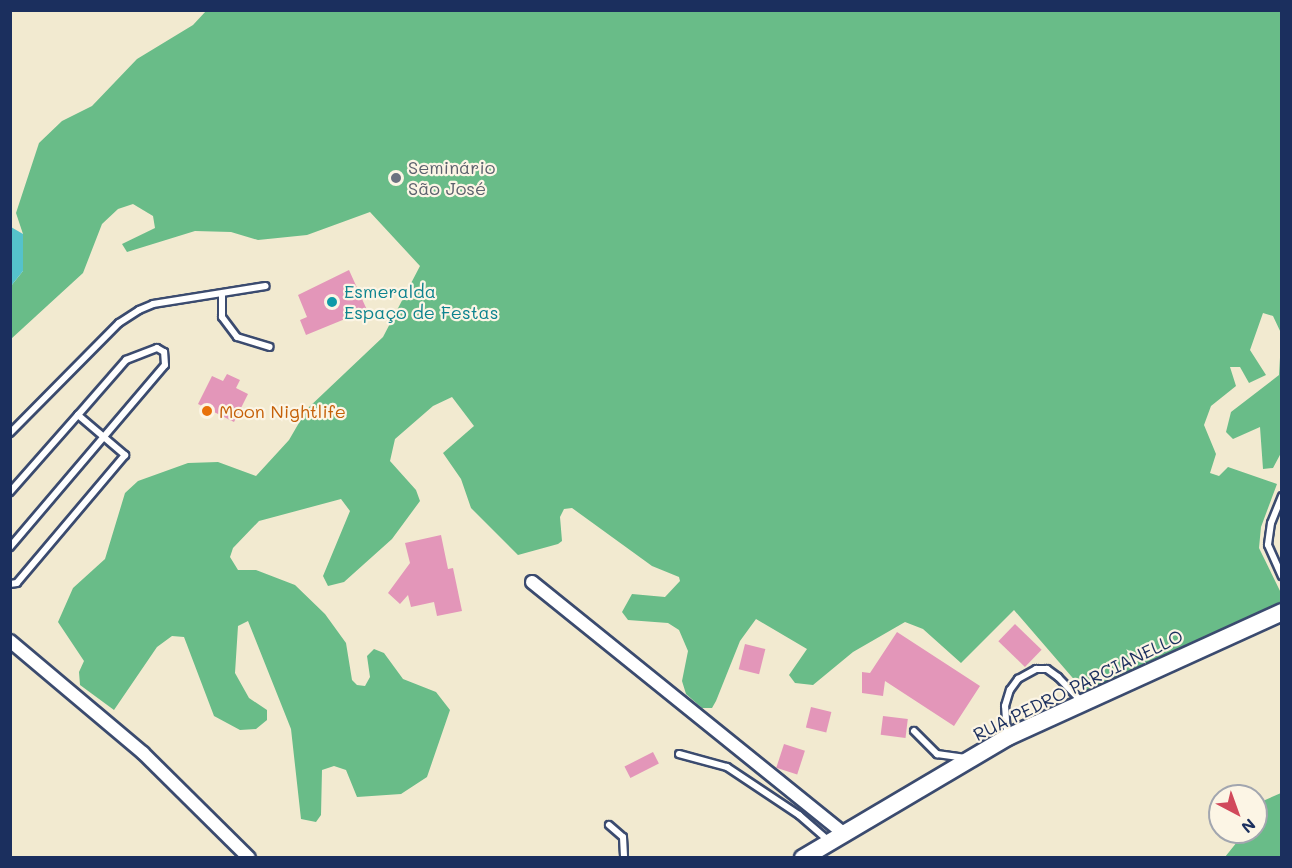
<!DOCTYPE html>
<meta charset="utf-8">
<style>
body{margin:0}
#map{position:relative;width:1292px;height:868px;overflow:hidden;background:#f2ead0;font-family:Mali,sans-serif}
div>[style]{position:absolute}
.forest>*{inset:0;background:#69bc88}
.water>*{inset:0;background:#55c2cb}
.building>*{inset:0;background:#e396b9;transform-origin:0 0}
.roads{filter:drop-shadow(2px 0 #3b4b6f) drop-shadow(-2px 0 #3b4b6f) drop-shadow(0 2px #3b4b6f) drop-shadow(0 -2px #3b4b6f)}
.lane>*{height:6px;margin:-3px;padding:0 3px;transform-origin:3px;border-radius:3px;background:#fff}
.street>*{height:12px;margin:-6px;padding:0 6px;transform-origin:6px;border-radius:6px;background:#fff}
.secondary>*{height:16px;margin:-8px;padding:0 8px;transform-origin:8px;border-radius:8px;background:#fff}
.dots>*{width:16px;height:16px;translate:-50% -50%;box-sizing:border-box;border:3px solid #fcf5e5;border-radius:50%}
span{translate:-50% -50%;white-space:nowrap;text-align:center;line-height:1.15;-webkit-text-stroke:4.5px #fcf5e5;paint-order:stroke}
.worship-label{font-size:18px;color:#5b616d}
.left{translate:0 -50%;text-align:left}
.culture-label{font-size:18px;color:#0d838f}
.food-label{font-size:18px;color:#c56008}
.street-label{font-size:18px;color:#1b2f5e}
.frame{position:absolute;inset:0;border:12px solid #1b2f5e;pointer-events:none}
.north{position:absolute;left:1208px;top:784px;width:60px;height:60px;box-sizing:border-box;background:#fcf5e5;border:2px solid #a2a6af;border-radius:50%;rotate:139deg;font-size:16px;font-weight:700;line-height:24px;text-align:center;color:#1b2f5e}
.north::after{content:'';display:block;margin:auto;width:21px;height:27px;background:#d1495b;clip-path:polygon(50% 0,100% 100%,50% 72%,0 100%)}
</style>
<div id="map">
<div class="forest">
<i style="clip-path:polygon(206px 11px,1281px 11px,1281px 333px,1273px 316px,1263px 313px,1250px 350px,1266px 375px,1249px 383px,1240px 367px,1230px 367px,1236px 386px,1211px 406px,1204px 425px,1216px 454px,1210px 473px,1219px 476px,1228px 467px,1277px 484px,1261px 527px,1259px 548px,1281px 593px,1281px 602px,1084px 691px,1014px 610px,961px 663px,923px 629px,905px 622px,853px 652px,813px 685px,795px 683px,789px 675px,807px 649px,756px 619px,740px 641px,716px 701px,712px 708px,702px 708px,686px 694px,682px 681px,688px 651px,679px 630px,668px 623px,628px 620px,622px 612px,632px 594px,665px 597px,680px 581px,679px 577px,652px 566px,572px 508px,564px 509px,560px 517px,562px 541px,558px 544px,518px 555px,471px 508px,461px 479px,443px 453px,474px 426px,452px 397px,433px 406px,395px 439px,390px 461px,416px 490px,420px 501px,392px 539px,344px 582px,328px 586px,323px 576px,350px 511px,341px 499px,259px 521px,233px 548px,230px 557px,238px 570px,256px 570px,295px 585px,325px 614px,346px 643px,352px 680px,357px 685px,365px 686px,370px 677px,367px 656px,374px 649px,384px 653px,403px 679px,436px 692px,450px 710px,427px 777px,401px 794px,357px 797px,346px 770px,334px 766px,322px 770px,321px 815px,316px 822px,301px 819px,291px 729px,248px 621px,238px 626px,235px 673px,249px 698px,267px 710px,267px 720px,256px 729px,240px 730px,214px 716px,184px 637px,172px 636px,157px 647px,114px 710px,80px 685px,79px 672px,84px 661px,58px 622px,73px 588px,105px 559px,125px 493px,138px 481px,188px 463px,218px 462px,256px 476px,289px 440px,307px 409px,383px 337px,420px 266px,370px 212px,307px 235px,258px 240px,231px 232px,195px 231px,127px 252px,122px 244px,155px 228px,153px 216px,133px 204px,118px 209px,102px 224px,83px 273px,11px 339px,11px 286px,23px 271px,23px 234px,16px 213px,39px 143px,62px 121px,92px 106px,137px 59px,193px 25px)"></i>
<i style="clip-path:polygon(1281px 340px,1281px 453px,1273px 468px,1263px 469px,1260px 427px,1233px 439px,1226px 432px,1231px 412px,1279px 375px)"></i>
<i style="clip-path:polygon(1281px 793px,1281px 857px,1225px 857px,1245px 832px,1256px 832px,1256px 804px)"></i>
</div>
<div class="water">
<i style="clip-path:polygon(11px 227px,23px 234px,23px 271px,11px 286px)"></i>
</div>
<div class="building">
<i style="clip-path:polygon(349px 270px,367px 310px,306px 335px,300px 320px,307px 317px,298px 295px)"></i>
<i style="clip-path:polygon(227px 374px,240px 380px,236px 388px,248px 394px,234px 422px,198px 404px,212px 376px,223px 381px)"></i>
<i style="clip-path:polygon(441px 535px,448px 569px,453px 568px,462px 611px,437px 616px,434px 602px,411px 607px,408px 595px,400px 604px,388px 593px,410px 563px,405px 543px)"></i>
<i style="left:1015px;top:624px;width:37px;height:24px;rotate:44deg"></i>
<i style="clip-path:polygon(897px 632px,980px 686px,954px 726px,885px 681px,883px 696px,862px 693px,862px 672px,870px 673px)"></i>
<i style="left:745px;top:644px;width:21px;height:26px;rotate:14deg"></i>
<i style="left:811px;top:707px;width:21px;height:21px;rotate:14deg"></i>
<i style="left:883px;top:716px;width:25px;height:19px;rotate:7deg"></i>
<i style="left:784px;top:744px;width:22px;height:25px;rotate:18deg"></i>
<i style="left:653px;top:752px;width:13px;height:32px;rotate:63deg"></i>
</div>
<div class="roads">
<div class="lane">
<i style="left:222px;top:295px;width:22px;rotate:90deg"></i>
<i style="left:222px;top:317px;width:25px;rotate:53deg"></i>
<i style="left:237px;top:337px;width:34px;rotate:17deg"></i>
<i style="left:10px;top:433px;width:155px;rotate:-45.3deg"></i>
<i style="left:119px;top:323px;width:24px;rotate:-33deg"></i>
<i style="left:139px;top:310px;width:15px;rotate:-23deg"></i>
<i style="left:153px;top:304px;width:114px;rotate:-9.1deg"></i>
<i style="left:10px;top:492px;width:103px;rotate:-48.6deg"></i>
<i style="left:78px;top:415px;width:62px;rotate:40.4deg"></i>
<i style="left:125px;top:455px;width:167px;rotate:130.2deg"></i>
<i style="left:17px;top:583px;width:7px;rotate:172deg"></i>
<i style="left:1282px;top:496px;width:29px;rotate:112deg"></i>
<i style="left:1271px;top:523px;width:22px;rotate:98deg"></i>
<i style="left:1268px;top:545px;width:34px;rotate:66deg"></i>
<i style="left:10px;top:547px;width:239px;rotate:-49.6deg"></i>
<i style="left:165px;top:365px;width:13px;rotate:-94deg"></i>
<i style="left:164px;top:352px;width:8px;rotate:-150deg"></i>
<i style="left:157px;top:348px;width:33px;rotate:159deg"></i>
<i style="left:126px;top:360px;width:73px;rotate:131.1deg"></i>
<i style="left:914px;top:731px;width:33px;rotate:45deg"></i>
<i style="left:937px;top:754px;width:29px;rotate:8deg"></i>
<i style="left:1007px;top:734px;width:28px;rotate:-94deg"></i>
<i style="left:1005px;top:706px;width:17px;rotate:-73deg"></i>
<i style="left:1010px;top:690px;width:14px;rotate:-54deg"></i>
<i style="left:1018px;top:679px;width:21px;rotate:-29deg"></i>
<i style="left:1036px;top:669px;width:11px"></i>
<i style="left:1047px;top:669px;width:14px;rotate:36deg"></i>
<i style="left:1058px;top:677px;width:33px;rotate:46deg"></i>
<i style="left:679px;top:754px;width:50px;rotate:15.2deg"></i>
<i style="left:727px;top:767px;width:87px;rotate:33.7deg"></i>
<i style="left:799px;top:815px;width:40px;rotate:41deg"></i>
<i style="left:609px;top:825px;width:18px;rotate:41deg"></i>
<i style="left:623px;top:837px;width:21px;rotate:87deg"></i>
</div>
<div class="street">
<i style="left:532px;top:582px;width:400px;rotate:38.9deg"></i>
<i style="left:10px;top:641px;width:174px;rotate:40.1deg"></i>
<i style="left:143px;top:753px;width:149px;rotate:44.7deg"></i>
</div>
<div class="secondary">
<i style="left:803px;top:858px;width:238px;rotate:-30.6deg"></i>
<i style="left:1008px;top:737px;width:301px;rotate:-24.5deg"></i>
</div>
</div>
<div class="dots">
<i style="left:396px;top:178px;background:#6b7280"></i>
<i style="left:332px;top:302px;background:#0f9aa8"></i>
<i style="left:207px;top:411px;background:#e8710a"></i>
</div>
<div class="worship-label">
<span class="left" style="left:408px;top:178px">Seminário<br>São José</span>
</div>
<div class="culture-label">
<span class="left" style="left:344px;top:302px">Esmeralda<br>Espaço de Festas</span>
</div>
<div class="food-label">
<span class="left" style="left:219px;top:411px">Moon Nightlife</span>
</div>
<div class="street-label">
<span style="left:1078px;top:685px;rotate:-26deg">RUA PEDRO PARCIANELLO</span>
</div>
<div class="frame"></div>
<div class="north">N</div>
</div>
